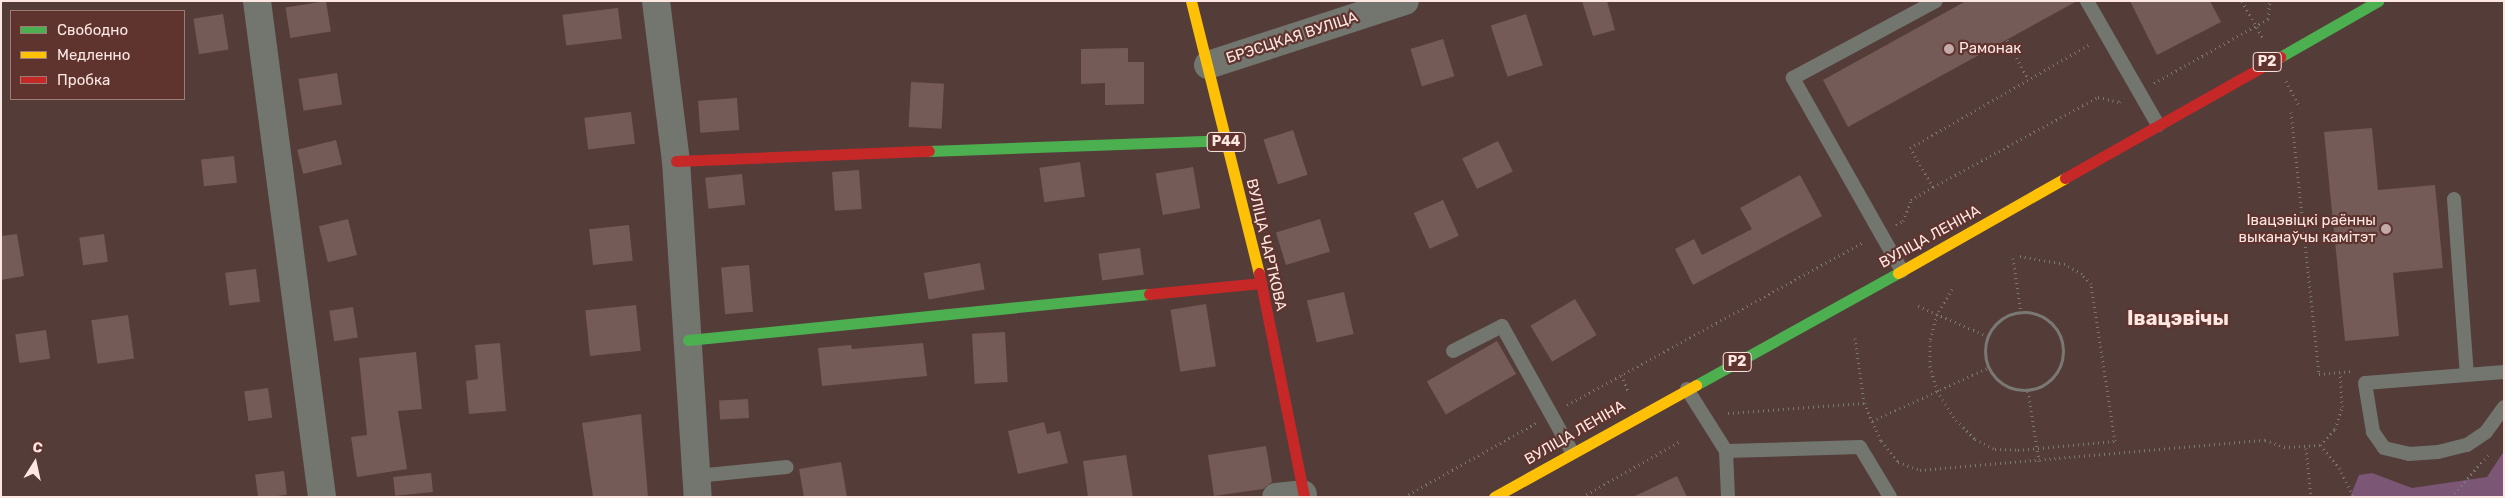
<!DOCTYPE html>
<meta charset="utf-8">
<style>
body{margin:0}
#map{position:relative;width:2505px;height:498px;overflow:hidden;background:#543c39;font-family:Rubik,sans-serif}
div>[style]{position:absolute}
.green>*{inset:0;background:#7b5675}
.building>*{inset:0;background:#745b57;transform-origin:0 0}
.path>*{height:3px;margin-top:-1.5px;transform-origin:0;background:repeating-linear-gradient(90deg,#7a7873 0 1px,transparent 0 5px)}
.path>.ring{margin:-1.5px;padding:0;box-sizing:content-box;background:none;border:3px solid #7a7873;border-radius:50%}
.lane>*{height:14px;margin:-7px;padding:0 7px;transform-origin:7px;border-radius:7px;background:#72766f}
.street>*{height:28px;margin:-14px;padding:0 14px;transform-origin:14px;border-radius:14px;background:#72766f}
.fast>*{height:11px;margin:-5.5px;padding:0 5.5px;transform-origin:5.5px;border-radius:5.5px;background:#4caf50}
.slow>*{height:11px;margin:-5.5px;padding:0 5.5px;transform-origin:5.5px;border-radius:5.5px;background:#ffc107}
.jam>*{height:11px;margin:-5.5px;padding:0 5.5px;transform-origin:5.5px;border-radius:5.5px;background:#c62828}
.dots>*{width:14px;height:14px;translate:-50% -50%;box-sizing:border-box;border:2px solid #5f342e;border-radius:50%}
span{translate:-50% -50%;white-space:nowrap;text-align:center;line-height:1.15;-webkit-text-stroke:4.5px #5f342e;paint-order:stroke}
.shield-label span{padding:1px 4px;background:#5f342e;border:1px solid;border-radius:4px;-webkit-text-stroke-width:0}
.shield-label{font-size:14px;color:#fde7e3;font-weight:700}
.street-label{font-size:15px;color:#fde7e3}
.poi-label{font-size:15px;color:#fde7e3}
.left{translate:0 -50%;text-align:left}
.right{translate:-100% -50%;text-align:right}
.district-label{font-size:20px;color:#fde7e3;font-weight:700}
.frame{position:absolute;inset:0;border:2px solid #fde7e3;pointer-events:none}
.legend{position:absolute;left:10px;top:10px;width:175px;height:90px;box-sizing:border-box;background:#5f342e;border:1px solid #9e7c76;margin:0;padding:6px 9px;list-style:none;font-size:15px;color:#fde7e3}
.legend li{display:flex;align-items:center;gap:10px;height:25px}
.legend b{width:25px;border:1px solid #9e7c76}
.north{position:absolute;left:10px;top:438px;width:50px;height:50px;-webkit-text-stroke:4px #5f342e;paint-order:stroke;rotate:10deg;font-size:14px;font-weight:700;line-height:20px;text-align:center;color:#fde7e3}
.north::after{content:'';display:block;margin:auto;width:18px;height:22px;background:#fde7e3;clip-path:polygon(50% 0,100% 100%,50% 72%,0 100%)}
</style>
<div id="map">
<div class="green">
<i style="clip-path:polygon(2504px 451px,2504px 497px,2350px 497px,2359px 475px,2372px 473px,2412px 488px,2487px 477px)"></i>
</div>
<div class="building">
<i style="left:326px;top:1px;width:31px;height:41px;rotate:81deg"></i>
<i style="clip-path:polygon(1582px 1px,1607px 1px,1615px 30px,1593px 36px)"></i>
<i style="clip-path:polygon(1966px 1px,2077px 1px,1848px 127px,1823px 80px)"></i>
<i style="clip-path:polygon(2130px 1px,2210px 1px,2221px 22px,2157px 55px)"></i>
<i style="left:618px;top:8px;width:31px;height:56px;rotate:83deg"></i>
<i style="left:223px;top:14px;width:36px;height:30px;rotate:81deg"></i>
<i style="left:1526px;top:14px;width:54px;height:37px;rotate:72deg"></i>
<i style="left:1443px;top:39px;width:39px;height:34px;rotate:73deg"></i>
<i style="clip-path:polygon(1128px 48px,1128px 62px,1144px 62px,1144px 104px,1105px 105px,1105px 83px,1081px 84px,1081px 49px)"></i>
<i style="left:337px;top:73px;width:32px;height:39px;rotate:81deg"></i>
<i style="left:911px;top:82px;width:33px;height:45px;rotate:3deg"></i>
<i style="left:737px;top:98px;width:32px;height:39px;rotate:86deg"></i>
<i style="left:631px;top:112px;width:32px;height:47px;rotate:83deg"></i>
<i style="clip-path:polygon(2372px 128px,2378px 190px,2435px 185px,2443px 268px,2393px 273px,2399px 336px,2345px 341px,2324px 132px)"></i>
<i style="left:1293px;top:130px;width:47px;height:31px;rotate:72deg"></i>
<i style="left:336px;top:140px;width:25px;height:40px;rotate:76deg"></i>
<i style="left:1498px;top:141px;width:34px;height:40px;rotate:64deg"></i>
<i style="left:234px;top:156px;width:27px;height:33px;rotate:84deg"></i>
<i style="left:1080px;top:162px;width:35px;height:41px;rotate:82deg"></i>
<i style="left:1193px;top:167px;width:42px;height:38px;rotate:80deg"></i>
<i style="left:859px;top:170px;width:39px;height:27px;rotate:86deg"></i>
<i style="left:742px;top:174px;width:31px;height:37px;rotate:84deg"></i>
<i style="clip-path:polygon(1800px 175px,1822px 216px,1693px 285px,1675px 249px,1694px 239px,1702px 255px,1752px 229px,1740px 208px)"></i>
<i style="left:1443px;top:200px;width:39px;height:32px;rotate:66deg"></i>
<i style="left:348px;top:219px;width:37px;height:30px;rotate:76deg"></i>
<i style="left:1320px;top:219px;width:34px;height:46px;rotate:73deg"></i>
<i style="left:629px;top:225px;width:36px;height:40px;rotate:84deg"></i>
<i style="clip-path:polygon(17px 234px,24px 276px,1px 280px,1px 236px)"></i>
<i style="left:104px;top:234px;width:28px;height:25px;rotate:82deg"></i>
<i style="left:1140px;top:248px;width:27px;height:42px;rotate:82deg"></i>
<i style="left:980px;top:263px;width:27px;height:57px;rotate:80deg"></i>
<i style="left:749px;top:265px;width:47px;height:28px;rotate:85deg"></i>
<i style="left:256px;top:269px;width:33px;height:31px;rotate:83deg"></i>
<i style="left:1344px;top:292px;width:43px;height:38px;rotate:77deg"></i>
<i style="left:1575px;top:299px;width:42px;height:52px;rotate:59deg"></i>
<i style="left:1206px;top:304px;width:63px;height:36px;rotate:81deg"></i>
<i style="left:636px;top:305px;width:46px;height:51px;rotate:84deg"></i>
<i style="left:353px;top:307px;width:31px;height:24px;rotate:81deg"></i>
<i style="left:128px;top:315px;width:44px;height:37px;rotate:82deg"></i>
<i style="left:46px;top:330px;width:29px;height:31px;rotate:82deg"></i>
<i style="left:1005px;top:332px;width:50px;height:33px;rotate:87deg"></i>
<i style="left:1497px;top:341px;width:38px;height:81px;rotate:60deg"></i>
<i style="clip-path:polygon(500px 343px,506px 411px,469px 414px,466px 381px,478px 379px,475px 345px)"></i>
<i style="clip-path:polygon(923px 343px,927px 376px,822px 386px,818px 348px,851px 345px,852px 349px)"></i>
<i style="clip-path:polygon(416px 352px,422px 409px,398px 411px,407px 469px,357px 477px,351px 437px,367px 435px,359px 358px)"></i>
<i style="left:268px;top:388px;width:30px;height:24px;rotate:82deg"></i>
<i style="left:748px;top:399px;width:19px;height:29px;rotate:87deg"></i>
<i style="clip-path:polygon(641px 414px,648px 497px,593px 497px,582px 423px)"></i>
<i style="clip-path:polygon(1044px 422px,1047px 434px,1060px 431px,1068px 463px,1018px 474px,1008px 431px)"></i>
<i style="clip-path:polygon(1266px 446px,1272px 482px,1263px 489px,1214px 496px,1208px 455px)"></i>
<i style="clip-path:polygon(1126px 455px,1133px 497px,1088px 497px,1083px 461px)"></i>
<i style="clip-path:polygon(841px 462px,847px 497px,804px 497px,799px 469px)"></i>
<i style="left:284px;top:471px;width:24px;height:29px;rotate:83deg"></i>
<i style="left:431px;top:473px;width:19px;height:38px;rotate:84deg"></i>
<i style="clip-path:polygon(1677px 476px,1687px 497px,1633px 497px)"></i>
</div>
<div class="path">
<i style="left:2242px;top:1px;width:43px;rotate:60.4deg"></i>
<i style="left:2007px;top:40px;width:44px;rotate:61.7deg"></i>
<i style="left:2286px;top:81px;width:30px;rotate:62deg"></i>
<i style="left:2154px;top:83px;width:131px;rotate:-29.3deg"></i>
<i style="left:2268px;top:19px;width:18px;rotate:-84deg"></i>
<i style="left:2291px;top:112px;width:263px;rotate:83.9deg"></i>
<i style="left:2319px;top:374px;width:33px;rotate:-5deg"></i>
<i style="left:1933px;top:187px;width:45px;rotate:-120.5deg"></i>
<i style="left:1910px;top:148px;width:208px;rotate:-30deg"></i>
<i style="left:1896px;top:225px;width:8px;rotate:-30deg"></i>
<i style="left:1903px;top:221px;width:22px;rotate:-69deg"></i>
<i style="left:1911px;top:200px;width:26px;rotate:-31deg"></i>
<i style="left:1933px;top:187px;width:188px;rotate:-28.6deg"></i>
<i style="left:2098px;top:97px;width:23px;rotate:13deg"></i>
<i style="left:2120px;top:102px;width:5px;rotate:-37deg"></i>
<i style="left:2013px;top:258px;width:56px;rotate:81.7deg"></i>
<i style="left:1952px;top:289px;width:29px;rotate:121deg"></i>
<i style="left:1937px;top:314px;width:28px;rotate:105deg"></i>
<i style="left:1930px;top:341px;width:25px;rotate:90deg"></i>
<i style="left:1930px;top:366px;width:26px;rotate:74deg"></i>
<i style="left:1937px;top:391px;width:35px;rotate:57deg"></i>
<i style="left:1956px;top:420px;width:27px;rotate:45deg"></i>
<i style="left:1975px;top:439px;width:22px;rotate:27deg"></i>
<i style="left:1995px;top:449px;width:23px;rotate:2deg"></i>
<i style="left:2018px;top:450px;width:97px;rotate:-5.3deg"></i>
<i style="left:2115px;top:441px;width:159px;rotate:-98.7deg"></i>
<i style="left:2091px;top:284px;width:13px;rotate:-132deg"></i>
<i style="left:2082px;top:274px;width:20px;rotate:-150deg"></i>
<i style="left:2065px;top:264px;width:47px;rotate:-170.1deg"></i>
<i style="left:1918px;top:306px;width:75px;rotate:23.5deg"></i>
<i class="ring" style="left:1985px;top:312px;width:75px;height:75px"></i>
<i style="left:1855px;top:338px;width:66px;rotate:82.1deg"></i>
<i style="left:1864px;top:403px;width:42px;rotate:65.9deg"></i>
<i style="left:1881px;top:441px;width:27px;rotate:51deg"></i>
<i style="left:1898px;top:462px;width:23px;rotate:20deg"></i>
<i style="left:1920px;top:470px;width:346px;rotate:-5deg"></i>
<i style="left:2265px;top:440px;width:20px;rotate:20deg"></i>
<i style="left:2284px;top:447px;width:36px;rotate:-3deg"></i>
<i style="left:2320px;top:445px;width:22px;rotate:-47deg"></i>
<i style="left:2335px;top:429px;width:23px;rotate:-72deg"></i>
<i style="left:2342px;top:407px;width:35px;rotate:-93deg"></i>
<i style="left:1621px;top:375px;width:20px;rotate:66deg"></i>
<i style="left:2028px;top:391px;width:71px;rotate:81.1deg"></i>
<i style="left:1567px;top:405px;width:339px;rotate:-28.8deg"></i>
<i style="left:1728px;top:413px;width:136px;rotate:-4.2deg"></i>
<i style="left:1872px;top:421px;width:128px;rotate:-24.6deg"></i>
<i style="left:2320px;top:445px;width:30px;rotate:50deg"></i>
<i style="left:2339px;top:468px;width:33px;rotate:63deg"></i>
<i style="left:2306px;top:448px;width:49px;rotate:84.2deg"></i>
<i style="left:1404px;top:497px;width:151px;rotate:-29.3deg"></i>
<i style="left:1582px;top:497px;width:112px;rotate:-29.6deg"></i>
<i style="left:2451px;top:497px;width:56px;rotate:-48.6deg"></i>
</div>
<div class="lane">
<i style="left:2087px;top:1px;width:143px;rotate:60.2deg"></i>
<i style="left:2454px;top:199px;width:176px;rotate:85.8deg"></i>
<i style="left:1902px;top:271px;width:222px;rotate:-119.5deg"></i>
<i style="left:1793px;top:78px;width:162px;rotate:-28.3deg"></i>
<i style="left:1453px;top:351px;width:55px;rotate:-27deg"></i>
<i style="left:1502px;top:326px;width:144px;rotate:60.9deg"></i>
<i style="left:2504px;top:372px;width:139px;rotate:175.5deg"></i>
<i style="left:2365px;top:383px;width:50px;rotate:80.7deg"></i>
<i style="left:2373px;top:432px;width:19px;rotate:55deg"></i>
<i style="left:2384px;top:448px;width:26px;rotate:13deg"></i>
<i style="left:2409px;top:454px;width:29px;rotate:-4deg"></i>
<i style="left:2438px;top:452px;width:30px;rotate:-14deg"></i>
<i style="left:2467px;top:445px;width:23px;rotate:-34deg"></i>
<i style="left:2486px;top:432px;width:31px;rotate:-54deg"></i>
<i style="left:1687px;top:389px;width:73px;rotate:57.8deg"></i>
<i style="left:1726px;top:451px;width:46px;rotate:87.5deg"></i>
<i style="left:1726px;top:451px;width:134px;rotate:-1.7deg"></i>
<i style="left:1860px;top:447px;width:58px;rotate:59deg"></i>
<i style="left:697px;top:476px;width:90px;rotate:-5.7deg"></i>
</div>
<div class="street">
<i style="left:257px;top:1px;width:500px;rotate:82.53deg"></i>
<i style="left:656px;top:1px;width:161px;rotate:82.9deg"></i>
<i style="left:676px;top:161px;width:337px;rotate:86.3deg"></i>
<i style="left:1208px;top:65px;width:207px;rotate:-18deg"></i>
<i style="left:1276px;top:497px;width:27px;rotate:-6deg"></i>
</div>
<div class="fast">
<i style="left:2280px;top:57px;width:113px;rotate:-29.7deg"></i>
<i style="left:929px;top:151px;width:296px;rotate:-2.1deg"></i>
<i style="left:688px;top:340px;width:463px;rotate:-5.7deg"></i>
<i style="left:1696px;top:385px;width:231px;rotate:-29deg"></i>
</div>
<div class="slow">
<i style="left:1191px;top:1px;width:280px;rotate:76deg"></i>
<i style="left:1898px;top:273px;width:192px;rotate:-29.6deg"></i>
<i style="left:1494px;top:497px;width:231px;rotate:-29deg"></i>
</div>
<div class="jam">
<i style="left:676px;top:161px;width:253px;rotate:-2.3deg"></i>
<i style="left:2065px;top:178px;width:247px;rotate:-29.4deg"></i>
<i style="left:1259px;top:273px;width:228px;rotate:78.6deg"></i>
<i style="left:1149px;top:294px;width:113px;rotate:-5.6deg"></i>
</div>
<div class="dots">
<i style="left:1949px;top:49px;background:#c2aba8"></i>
<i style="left:2386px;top:229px;background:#c2aba8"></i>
</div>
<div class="shield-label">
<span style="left:2267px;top:62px">Р2</span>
<span style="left:1226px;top:142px">Р44</span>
<span style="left:1737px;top:362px">Р2</span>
</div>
<div class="street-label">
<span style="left:1292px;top:38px;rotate:-18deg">БРЭСЦКАЯ ВУЛІЦА</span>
<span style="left:1930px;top:237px;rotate:-29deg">ВУЛІЦА ЛЕНІНА</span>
<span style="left:1266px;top:245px;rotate:77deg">ВУЛІЦА ЧАРТКОВА</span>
<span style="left:1575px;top:433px;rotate:-30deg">ВУЛІЦА ЛЕНІНА</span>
</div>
<div class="poi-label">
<span class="left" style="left:1959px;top:49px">Рамонак</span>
<span class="right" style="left:2376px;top:229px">Івацэвіцкі раённы<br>выканаўчы камітэт</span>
</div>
<div class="district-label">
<span style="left:2178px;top:318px">Івацэвічы</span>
</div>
<div class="frame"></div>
<ul class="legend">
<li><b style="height:6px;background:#4caf50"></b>Свободно</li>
<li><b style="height:6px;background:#ffc107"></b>Медленно</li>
<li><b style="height:6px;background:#c62828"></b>Пробка</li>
</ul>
<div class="north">С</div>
</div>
